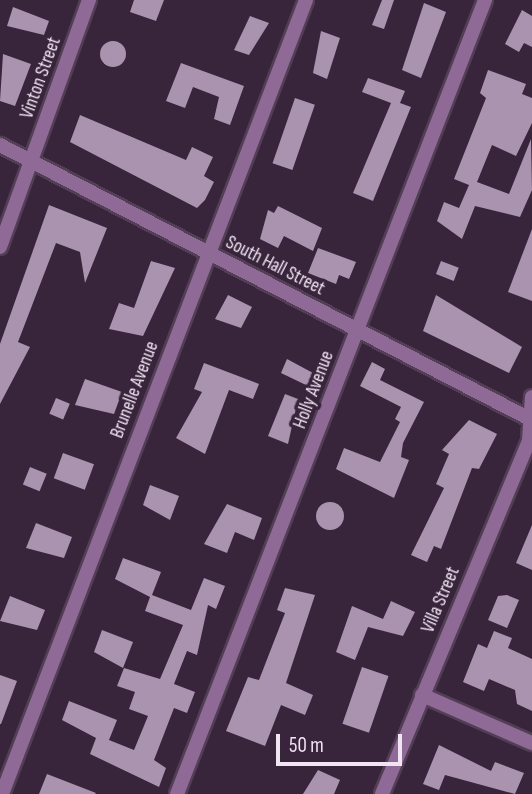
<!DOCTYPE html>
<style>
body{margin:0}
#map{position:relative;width:532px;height:794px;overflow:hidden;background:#38243b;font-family:"Sofia Sans Condensed",sans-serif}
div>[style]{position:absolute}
.building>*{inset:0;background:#aa93ae;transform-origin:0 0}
.round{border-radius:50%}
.roads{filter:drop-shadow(2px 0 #523f55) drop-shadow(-2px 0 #523f55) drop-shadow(0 2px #523f55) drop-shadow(0 -2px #523f55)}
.minor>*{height:14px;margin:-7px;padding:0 7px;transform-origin:7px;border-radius:7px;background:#906a96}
span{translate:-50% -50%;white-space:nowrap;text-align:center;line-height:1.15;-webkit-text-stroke:7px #38243b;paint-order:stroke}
.street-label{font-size:19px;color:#f1e4f3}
.scale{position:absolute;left:276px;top:734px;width:126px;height:32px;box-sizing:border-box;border:4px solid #f1e4f3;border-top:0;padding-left:9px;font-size:21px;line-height:24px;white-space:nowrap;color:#f1e4f3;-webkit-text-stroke:5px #38243b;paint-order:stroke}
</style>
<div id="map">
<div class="building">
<i style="clip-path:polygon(134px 0,164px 0,156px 21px,130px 12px)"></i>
<i style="clip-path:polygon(382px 0,394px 0,384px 29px,372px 25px)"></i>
<i style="clip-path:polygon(424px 3px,446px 12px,421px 78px,402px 70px)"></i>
<i style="clip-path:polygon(13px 7px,49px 21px,44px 35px,7px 26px)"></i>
<i style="clip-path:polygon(522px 10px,532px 16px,532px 47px,524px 43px,519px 52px,505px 44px)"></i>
<i style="clip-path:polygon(250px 16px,269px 23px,249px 55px,234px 50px)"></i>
<i style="clip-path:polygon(321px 31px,340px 38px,327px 79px,313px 73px)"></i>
<i class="round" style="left:100px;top:41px;width:26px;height:26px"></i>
<i style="clip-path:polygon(3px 54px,31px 64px,15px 106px,0 101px)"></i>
<i style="clip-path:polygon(181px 63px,244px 86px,230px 125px,214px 119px,219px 97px,193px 87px,185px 108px,166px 101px)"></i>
<i style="clip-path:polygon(488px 70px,526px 84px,522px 94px,532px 98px,532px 123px,516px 156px,492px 145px,477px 182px,509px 194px,531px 139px,532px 190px,520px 217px,475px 206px,462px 239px,437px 221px,444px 202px,459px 208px,469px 185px,454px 179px,486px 98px,480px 93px)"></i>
<i style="clip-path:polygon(368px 78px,405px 91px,400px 103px,411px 107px,373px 201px,353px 193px,391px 103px,362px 92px)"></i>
<i style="left:295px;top:98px;width:21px;height:69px;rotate:19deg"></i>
<i style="clip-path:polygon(80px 115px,186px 160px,192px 147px,213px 157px,204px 176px,214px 182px,205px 200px,197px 208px,70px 142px)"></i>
<i style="clip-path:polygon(49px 205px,107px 228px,85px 283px,80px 252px,56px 243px,18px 342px,30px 347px,0 404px,0 344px)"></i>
<i style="clip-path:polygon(278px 206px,322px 228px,313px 251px,284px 236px,278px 248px,260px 239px,268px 210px,274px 213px)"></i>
<i style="clip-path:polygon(532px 229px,532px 301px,508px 292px)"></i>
<i style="clip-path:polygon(318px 248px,356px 262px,349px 279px,339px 275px,336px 284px,308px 273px)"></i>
<i style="clip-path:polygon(151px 261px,175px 268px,143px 336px,109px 329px,119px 303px,134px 308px)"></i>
<i style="left:441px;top:261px;width:19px;height:14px;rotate:21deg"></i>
<i style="clip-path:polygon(228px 295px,252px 307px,241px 328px,215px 319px)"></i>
<i style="clip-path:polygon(436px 295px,522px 347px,509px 373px,423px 331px)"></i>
<i style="clip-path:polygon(287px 359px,313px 373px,308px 386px,281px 373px)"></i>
<i style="clip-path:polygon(372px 362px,385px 369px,380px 380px,424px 402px,403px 443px,401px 457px,409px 460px,394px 498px,336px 469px,344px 448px,380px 462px,400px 422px,395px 419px,401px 407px,360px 386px)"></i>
<i style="clip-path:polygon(204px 363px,259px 384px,253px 399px,229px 390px,205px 454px,176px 438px,202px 392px,194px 389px)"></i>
<i style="clip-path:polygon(85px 379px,122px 392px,114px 414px,75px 405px)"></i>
<i style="clip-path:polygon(285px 394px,298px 399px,288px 444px,268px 436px)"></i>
<i style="left:56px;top:398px;width:15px;height:17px;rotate:23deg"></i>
<i style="clip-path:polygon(469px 420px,497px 434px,479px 469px,472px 468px,441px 549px,434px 546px,427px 562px,411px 555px,444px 488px,436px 484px,449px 454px,442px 450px)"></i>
<i style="left:63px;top:453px;width:33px;height:27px;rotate:20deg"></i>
<i style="left:30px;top:467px;width:18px;height:19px;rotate:22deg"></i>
<i style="clip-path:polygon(150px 485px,179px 496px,170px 520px,143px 505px)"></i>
<i class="round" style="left:316px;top:502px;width:28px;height:28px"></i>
<i style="clip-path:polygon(227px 504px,262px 518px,254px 540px,235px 532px,227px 553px,204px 544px)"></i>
<i style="clip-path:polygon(36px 523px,72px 537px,64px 558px,26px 548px)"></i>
<i style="clip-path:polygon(532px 525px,532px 570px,516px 563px)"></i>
<i style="clip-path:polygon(123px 558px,161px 572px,152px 595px,191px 610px,204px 578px,225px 586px,216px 609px,208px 605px,197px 655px,187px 651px,174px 684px,195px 692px,187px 713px,174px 708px,154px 760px,166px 768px,159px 787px,90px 754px,96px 738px,62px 720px,69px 701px,117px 720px,109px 740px,134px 750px,148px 716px,129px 709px,135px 692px,117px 686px,124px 668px,160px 679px,183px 625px,145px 611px,150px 597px,115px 579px)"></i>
<i style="clip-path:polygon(285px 588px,315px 595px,286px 683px,313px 695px,305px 715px,281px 705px,265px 746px,226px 731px,248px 677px,259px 680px,285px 613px,277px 610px)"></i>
<i style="clip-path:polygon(507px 595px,519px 600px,507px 628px,488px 620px,498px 596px)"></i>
<i style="clip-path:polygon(10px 596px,45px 610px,37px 630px,0 621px)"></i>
<i style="clip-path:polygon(391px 601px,415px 612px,403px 636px,368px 627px,355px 660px,336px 652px,352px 606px,383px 619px)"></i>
<i style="clip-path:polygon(102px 630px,133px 642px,123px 668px,94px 652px)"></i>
<i style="clip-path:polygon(494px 631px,512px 638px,508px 648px,532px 659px,532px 711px,517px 704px,515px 690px,489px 679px,484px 691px,463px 682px,478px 644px,487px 648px)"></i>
<i style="left:362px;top:667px;width:28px;height:60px;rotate:19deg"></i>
<i style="clip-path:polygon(0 675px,17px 681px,1px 724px,0 724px)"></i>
<i style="clip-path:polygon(439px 745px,491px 771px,495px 762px,524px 773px,515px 794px,445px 775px,439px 790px,423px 784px)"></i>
<i style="clip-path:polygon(318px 770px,340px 780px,334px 794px,303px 794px)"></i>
<i style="clip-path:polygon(47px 774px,96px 793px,95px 794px,39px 794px)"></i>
</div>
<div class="roads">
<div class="minor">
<i style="left:0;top:145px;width:599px;rotate:27.34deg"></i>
<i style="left:0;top:247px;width:263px;rotate:-70.2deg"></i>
<i style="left:422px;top:695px;width:120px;rotate:23.6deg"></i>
<i style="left:2px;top:794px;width:850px;rotate:-69.05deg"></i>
<i style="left:177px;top:794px;width:852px;rotate:-68.8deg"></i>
<i style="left:382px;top:794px;width:383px;rotate:-67.4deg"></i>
<i style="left:529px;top:440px;width:43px;rotate:-86deg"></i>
</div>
</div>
<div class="street-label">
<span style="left:41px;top:78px;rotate:-70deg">Vinton Street</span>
<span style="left:275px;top:266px;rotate:27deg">South Hall Street</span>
<span style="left:135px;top:390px;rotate:-69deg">Brunelle Avenue</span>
<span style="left:314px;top:390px;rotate:-69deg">Holly Avenue</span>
<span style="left:441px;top:600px;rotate:-67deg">Villa Street</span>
</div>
<div class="scale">50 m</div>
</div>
